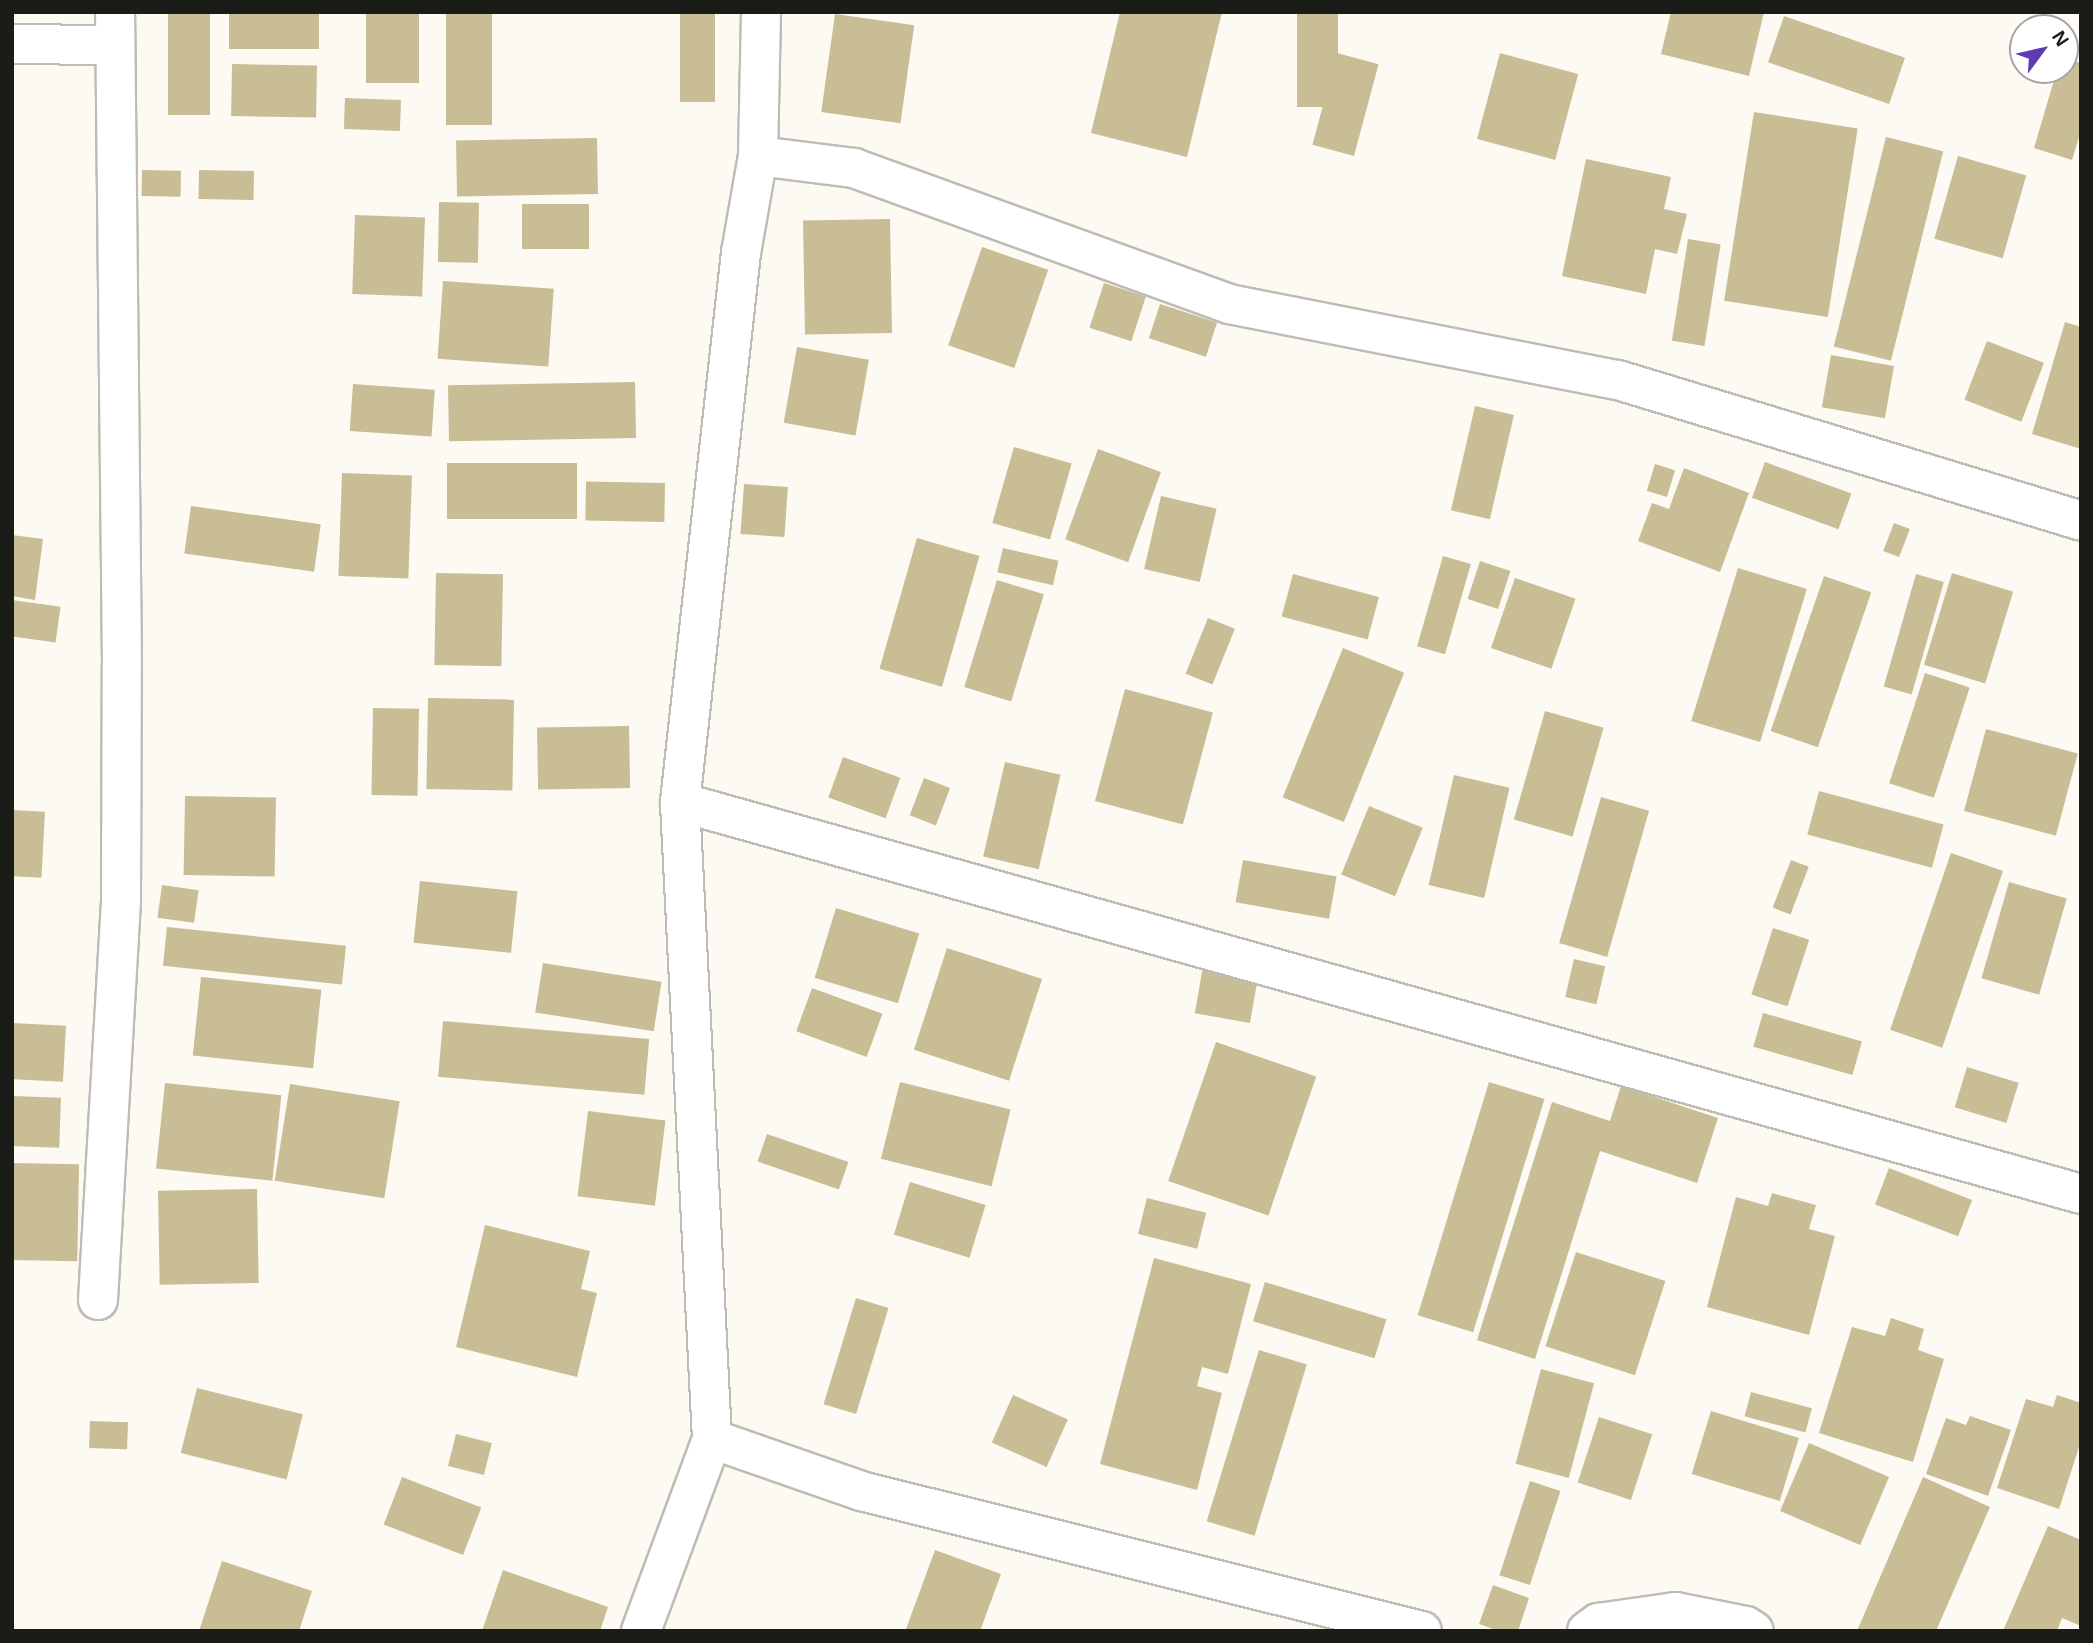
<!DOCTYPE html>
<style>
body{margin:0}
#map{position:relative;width:2093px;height:1643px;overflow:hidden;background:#fcfaf3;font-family:Helvetica,sans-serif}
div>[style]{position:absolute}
.building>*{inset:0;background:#c8bd95;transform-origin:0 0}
.roads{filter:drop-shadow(2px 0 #bdbcb5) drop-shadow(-2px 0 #bdbcb5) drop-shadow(0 2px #bdbcb5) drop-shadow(0 -2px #bdbcb5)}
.street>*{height:38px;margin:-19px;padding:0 19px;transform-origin:19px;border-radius:19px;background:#fff}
span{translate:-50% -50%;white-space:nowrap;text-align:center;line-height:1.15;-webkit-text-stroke:6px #fff;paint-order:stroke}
.frame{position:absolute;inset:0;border:14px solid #1b1b18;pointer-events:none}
.north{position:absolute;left:2009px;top:14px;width:70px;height:70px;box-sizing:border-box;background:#fff;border:2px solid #a4a4a3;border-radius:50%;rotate:57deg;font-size:19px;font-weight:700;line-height:28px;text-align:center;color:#1b1b18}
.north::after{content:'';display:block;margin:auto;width:24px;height:32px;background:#5f3bb3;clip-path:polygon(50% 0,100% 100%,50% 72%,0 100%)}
</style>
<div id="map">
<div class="building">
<i style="left:168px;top:12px;width:42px;height:103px"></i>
<i style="left:229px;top:12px;width:90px;height:37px"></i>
<i style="left:366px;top:12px;width:53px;height:71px"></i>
<i style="left:446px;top:12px;width:46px;height:113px"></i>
<i style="left:680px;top:12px;width:35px;height:90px"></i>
<i style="clip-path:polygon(1120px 12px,1222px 12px,1187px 157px,1091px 133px)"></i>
<i style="left:1297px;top:12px;width:41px;height:95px"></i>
<i style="clip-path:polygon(1671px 12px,1764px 12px,1749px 76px,1661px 54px)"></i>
<i style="left:835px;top:14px;width:80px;height:99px;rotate:8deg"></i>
<i style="left:1784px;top:16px;width:128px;height:49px;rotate:19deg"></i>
<i style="left:1337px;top:53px;width:43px;height:95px;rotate:15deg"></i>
<i style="left:1500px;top:53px;width:81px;height:89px;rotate:15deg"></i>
<i style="clip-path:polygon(2065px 58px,2081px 63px,2081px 131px,2072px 160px,2034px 148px,2057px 70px,2065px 70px)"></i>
<i style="left:232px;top:64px;width:85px;height:52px;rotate:1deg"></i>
<i style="left:345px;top:98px;width:56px;height:31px;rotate:2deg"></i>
<i style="left:1754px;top:112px;width:105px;height:191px;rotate:9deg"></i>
<i style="left:1886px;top:137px;width:59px;height:216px;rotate:14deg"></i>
<i style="left:597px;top:138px;width:56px;height:141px;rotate:89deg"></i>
<i style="left:1958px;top:156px;width:71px;height:86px;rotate:16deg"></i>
<i style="clip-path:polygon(1586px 159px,1671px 177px,1664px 209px,1687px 214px,1677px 254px,1655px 249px,1646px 294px,1562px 276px)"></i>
<i style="left:142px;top:170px;width:39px;height:26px;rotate:1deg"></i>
<i style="left:199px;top:170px;width:55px;height:29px;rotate:1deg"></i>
<i style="left:439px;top:202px;width:40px;height:60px;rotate:1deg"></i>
<i style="left:522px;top:204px;width:67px;height:45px"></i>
<i style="left:355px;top:215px;width:70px;height:79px;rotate:2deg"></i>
<i style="left:890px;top:219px;width:114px;height:87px;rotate:89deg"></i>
<i style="left:1688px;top:239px;width:33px;height:103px;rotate:9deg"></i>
<i style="left:982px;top:247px;width:70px;height:104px;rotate:19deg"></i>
<i style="left:443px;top:281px;width:111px;height:78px;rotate:4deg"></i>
<i style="left:1104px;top:283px;width:44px;height:47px;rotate:18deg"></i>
<i style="left:1160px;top:304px;width:60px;height:36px;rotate:18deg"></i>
<i style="clip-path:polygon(2065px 322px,2081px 327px,2081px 449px,2032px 434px)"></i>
<i style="left:1987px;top:341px;width:61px;height:63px;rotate:21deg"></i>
<i style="left:797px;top:347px;width:73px;height:77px;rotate:10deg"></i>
<i style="left:1831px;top:355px;width:64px;height:53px;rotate:10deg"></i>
<i style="left:635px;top:382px;width:56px;height:187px;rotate:89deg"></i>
<i style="left:353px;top:384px;width:82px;height:47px;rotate:4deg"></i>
<i style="left:1475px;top:406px;width:40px;height:107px;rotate:13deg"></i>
<i style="left:1014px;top:447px;width:60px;height:79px;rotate:16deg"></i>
<i style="left:1098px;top:449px;width:67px;height:96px;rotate:20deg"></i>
<i style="left:1765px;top:462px;width:92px;height:38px;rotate:20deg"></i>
<i style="left:577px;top:463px;width:56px;height:130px;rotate:90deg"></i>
<i style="left:1655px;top:464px;width:21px;height:28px;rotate:17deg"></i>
<i style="clip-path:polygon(1684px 468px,1749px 493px,1720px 572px,1638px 541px,1652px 503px,1669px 509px)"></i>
<i style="left:342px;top:473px;width:70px;height:103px;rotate:2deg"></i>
<i style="left:665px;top:483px;width:39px;height:79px;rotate:91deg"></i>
<i style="left:744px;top:484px;width:44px;height:50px;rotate:4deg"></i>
<i style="left:1161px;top:496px;width:57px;height:75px;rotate:13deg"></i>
<i style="left:191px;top:506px;width:131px;height:48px;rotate:8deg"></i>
<i style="left:1894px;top:523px;width:17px;height:30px;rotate:21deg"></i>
<i style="clip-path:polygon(12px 535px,43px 539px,35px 600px,12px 596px)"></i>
<i style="left:917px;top:538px;width:65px;height:136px;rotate:16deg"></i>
<i style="left:1003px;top:548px;width:57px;height:25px;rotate:13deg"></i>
<i style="left:1443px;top:556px;width:29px;height:94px;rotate:16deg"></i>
<i style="left:1480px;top:561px;width:32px;height:40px;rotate:18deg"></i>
<i style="left:1738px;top:568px;width:72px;height:160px;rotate:17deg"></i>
<i style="left:436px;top:573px;width:67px;height:92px;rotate:1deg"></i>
<i style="left:1952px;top:573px;width:64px;height:96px;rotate:17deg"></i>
<i style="left:1293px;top:574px;width:89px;height:44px;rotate:15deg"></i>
<i style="left:1916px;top:574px;width:29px;height:117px;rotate:16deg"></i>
<i style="left:1824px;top:576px;width:50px;height:164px;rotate:19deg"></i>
<i style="left:1515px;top:578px;width:64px;height:74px;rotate:19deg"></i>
<i style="left:997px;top:580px;width:49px;height:112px;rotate:17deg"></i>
<i style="left:12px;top:600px;width:49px;height:36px;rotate:8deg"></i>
<i style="left:1208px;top:618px;width:29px;height:60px;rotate:22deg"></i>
<i style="left:1343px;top:648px;width:66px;height:161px;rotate:22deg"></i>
<i style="left:1925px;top:673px;width:47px;height:116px;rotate:18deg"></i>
<i style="left:1125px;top:689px;width:91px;height:116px;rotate:15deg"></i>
<i style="left:428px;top:698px;width:86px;height:91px;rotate:1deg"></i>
<i style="left:373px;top:708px;width:46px;height:87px;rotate:1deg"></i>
<i style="left:1545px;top:711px;width:61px;height:113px;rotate:16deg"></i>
<i style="left:629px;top:726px;width:62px;height:92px;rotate:89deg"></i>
<i style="left:1986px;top:729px;width:95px;height:85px;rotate:15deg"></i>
<i style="left:843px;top:757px;width:61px;height:43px;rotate:20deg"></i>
<i style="left:1005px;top:762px;width:57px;height:97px;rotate:13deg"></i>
<i style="left:1454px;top:775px;width:57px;height:113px;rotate:13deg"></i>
<i style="left:924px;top:778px;width:28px;height:40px;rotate:21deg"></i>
<i style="left:1819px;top:791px;width:129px;height:45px;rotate:15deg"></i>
<i style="left:185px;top:796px;width:91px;height:79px;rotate:1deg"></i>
<i style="left:1601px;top:797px;width:50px;height:152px;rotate:16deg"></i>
<i style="left:1369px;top:806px;width:58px;height:74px;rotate:22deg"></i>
<i style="left:12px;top:810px;width:33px;height:66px;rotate:3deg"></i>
<i style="left:1951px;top:853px;width:55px;height:187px;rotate:19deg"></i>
<i style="left:1243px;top:860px;width:95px;height:43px;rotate:10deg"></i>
<i style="left:1791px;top:860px;width:19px;height:51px;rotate:21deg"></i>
<i style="left:420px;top:881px;width:98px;height:62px;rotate:6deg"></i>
<i style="left:2009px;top:882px;width:60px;height:100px;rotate:16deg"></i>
<i style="left:162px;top:885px;width:37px;height:33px;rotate:8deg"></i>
<i style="left:836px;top:908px;width:87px;height:73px;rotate:17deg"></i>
<i style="left:167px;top:927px;width:180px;height:39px;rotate:6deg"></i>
<i style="left:1773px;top:928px;width:38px;height:70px;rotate:18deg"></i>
<i style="left:947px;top:948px;width:100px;height:107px;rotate:18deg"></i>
<i style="left:1574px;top:959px;width:32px;height:39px;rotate:13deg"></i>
<i style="left:1204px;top:961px;width:56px;height:53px;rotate:10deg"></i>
<i style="left:543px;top:963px;width:120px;height:50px;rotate:9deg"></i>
<i style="left:201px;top:977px;width:121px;height:79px;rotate:6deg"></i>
<i style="left:812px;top:988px;width:75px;height:46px;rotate:20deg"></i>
<i style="left:1763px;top:1013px;width:103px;height:35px;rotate:16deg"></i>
<i style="left:443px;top:1021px;width:207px;height:56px;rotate:5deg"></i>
<i style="left:12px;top:1023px;width:54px;height:56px;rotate:3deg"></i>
<i style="left:1216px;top:1042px;width:106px;height:147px;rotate:19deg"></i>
<i style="left:1967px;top:1067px;width:54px;height:42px;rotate:17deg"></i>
<i style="left:900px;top:1082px;width:114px;height:79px;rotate:14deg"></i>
<i style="left:1489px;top:1082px;width:58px;height:244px;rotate:17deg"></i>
<i style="left:165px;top:1083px;width:117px;height:86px;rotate:6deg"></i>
<i style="left:290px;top:1084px;width:111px;height:98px;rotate:9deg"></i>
<i style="clip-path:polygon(1621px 1086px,1718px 1118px,1697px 1183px,1600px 1151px,1535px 1359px,1477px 1340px,1552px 1102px,1610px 1121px)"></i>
<i style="left:12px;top:1096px;width:49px;height:50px;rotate:2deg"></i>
<i style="left:588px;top:1111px;width:78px;height:86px;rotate:7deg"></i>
<i style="left:767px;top:1134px;width:86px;height:29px;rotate:19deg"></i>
<i style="left:12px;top:1163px;width:67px;height:97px;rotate:1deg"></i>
<i style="left:1889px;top:1168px;width:89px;height:39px;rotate:21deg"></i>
<i style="left:910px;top:1182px;width:79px;height:55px;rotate:17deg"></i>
<i style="left:257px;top:1189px;width:94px;height:99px;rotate:89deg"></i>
<i style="clip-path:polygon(1772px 1193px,1816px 1205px,1809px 1229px,1835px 1236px,1809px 1335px,1707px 1307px,1736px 1197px,1768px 1206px)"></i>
<i style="left:1147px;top:1198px;width:61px;height:37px;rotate:14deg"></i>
<i style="clip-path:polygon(485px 1225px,590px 1251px,581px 1289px,597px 1293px,577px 1377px,456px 1347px)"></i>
<i style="left:1576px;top:1252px;width:94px;height:99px;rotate:18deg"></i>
<i style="clip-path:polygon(1154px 1258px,1251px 1284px,1228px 1374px,1202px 1367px,1197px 1386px,1222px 1393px,1197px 1490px,1100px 1464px)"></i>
<i style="left:1265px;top:1282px;width:127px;height:41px;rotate:17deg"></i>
<i style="left:856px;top:1298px;width:34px;height:111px;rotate:17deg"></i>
<i style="clip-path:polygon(1891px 1318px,1924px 1329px,1918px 1350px,1944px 1359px,1913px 1462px,1819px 1433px,1852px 1327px,1885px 1336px)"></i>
<i style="left:1259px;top:1350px;width:50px;height:179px;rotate:17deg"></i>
<i style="left:1541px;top:1369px;width:55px;height:98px;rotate:15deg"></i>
<i style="left:197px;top:1388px;width:109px;height:67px;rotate:14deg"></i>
<i style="left:1751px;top:1392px;width:63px;height:25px;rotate:15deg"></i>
<i style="left:1013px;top:1395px;width:60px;height:52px;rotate:24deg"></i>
<i style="clip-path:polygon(2057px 1395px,2081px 1403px,2081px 1441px,2059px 1509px,1997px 1488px,2026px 1399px,2053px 1407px)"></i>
<i style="left:1711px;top:1411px;width:92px;height:66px;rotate:17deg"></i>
<i style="clip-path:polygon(1970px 1416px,2011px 1430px,1988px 1496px,1926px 1474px,1946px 1418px,1966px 1425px)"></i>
<i style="left:1599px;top:1417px;width:56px;height:69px;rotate:18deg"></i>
<i style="left:90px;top:1421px;width:38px;height:27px;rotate:2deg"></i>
<i style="left:456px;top:1434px;width:37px;height:33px;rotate:14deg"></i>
<i style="left:1809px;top:1443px;width:87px;height:74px;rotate:23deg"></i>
<i style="left:402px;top:1477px;width:85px;height:51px;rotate:21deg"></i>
<i style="clip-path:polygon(1923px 1477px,1990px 1507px,1936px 1631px,1857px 1631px)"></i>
<i style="left:1530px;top:1481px;width:32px;height:99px;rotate:18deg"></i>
<i style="clip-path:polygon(2048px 1526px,2081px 1540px,2081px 1626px,2062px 1618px,2057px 1631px,2003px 1631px)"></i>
<i style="clip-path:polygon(935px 1550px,1001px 1574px,980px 1631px,906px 1629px)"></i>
<i style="clip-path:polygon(222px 1561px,312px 1591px,299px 1631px,199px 1631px)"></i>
<i style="clip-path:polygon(503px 1570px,608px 1607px,600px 1631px,482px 1631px)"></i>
<i style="clip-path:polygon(1493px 1585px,1529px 1598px,1518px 1631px,1499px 1631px,1479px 1624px)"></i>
</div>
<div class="roads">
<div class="street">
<i style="left:12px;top:44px;width:102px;rotate:0.6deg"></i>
<i style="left:758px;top:156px;width:97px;rotate:7.1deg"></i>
<i style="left:854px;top:168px;width:399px;rotate:19.9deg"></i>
<i style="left:1229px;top:304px;width:396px;rotate:11.1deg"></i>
<i style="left:1618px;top:380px;width:484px;rotate:16.9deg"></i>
<i style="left:680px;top:802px;width:1455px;rotate:15.63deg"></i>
<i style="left:98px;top:1300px;width:402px;rotate:-86.7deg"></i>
<i style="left:121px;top:899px;width:234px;rotate:-89.8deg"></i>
<i style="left:122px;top:665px;width:653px;rotate:-90.61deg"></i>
<i style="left:712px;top:1439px;width:158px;rotate:19.2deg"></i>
<i style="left:861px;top:1491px;width:578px;rotate:14.01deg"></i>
<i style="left:641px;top:1631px;width:205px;rotate:-69.7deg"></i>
<i style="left:712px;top:1439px;width:638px;rotate:-92.88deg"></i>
<i style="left:680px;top:802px;width:552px;rotate:-83.66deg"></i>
<i style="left:741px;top:253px;width:98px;rotate:-80.1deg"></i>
<i style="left:758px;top:156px;width:144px;rotate:-88.8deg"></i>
<i style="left:1587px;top:1631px;width:14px;rotate:-36deg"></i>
<i style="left:1598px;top:1623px;width:78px;rotate:-8.1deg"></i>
<i style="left:1675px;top:1612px;width:72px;rotate:11.2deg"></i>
<i style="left:1746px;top:1626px;width:9px;rotate:32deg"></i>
</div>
</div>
<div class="frame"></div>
<div class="north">N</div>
</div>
